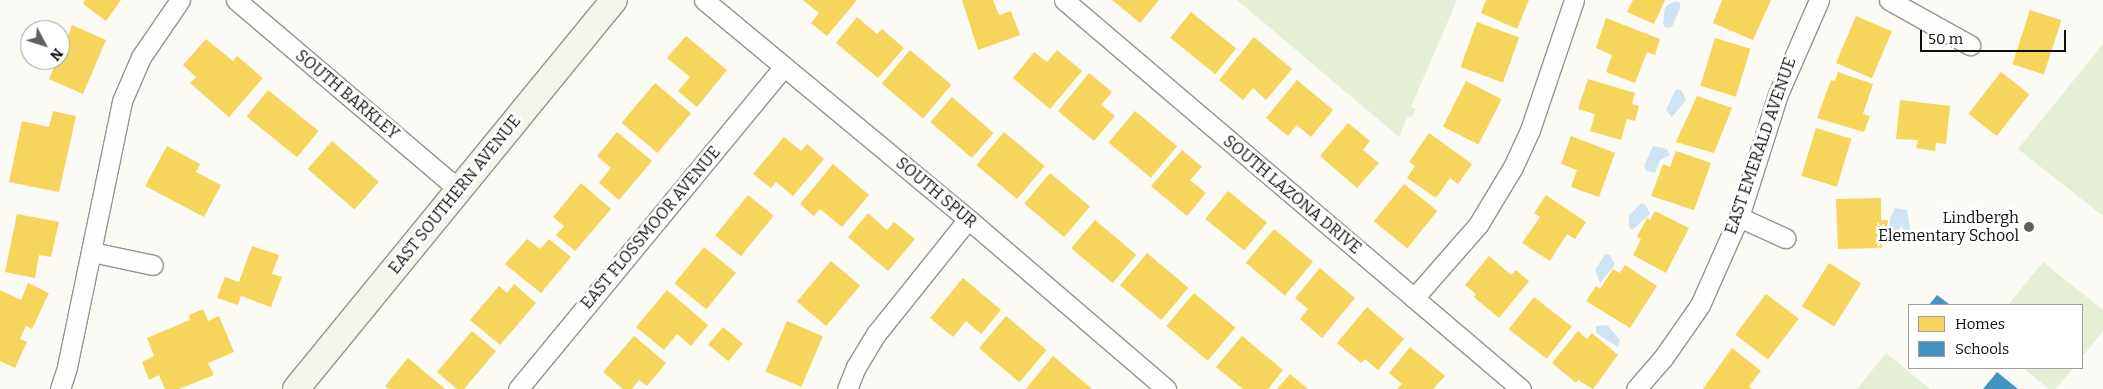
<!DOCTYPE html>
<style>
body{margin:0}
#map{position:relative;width:2103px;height:389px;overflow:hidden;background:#fbfaf5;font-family:Bitter,serif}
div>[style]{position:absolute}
.green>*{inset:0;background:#e4efd6}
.water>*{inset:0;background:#cee4f2}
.homes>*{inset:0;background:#f6d55c;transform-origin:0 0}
.schools>*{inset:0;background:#4393c3}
.roads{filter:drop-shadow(1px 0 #959593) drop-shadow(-1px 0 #959593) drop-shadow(0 1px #959593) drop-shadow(0 -1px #959593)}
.minor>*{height:19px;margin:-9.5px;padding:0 9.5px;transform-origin:9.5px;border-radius:9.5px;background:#fefefe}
.secondary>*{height:26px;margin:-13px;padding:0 13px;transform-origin:13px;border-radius:13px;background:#f5f4eb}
.dots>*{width:14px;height:14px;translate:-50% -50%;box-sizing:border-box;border:2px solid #fff;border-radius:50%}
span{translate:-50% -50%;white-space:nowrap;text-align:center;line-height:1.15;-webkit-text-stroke:5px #fff;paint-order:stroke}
.street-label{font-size:16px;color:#0f0f0f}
.poi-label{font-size:16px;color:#0f0f0f}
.right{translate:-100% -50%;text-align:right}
.legend{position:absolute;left:1908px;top:304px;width:175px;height:65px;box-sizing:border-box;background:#fff;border:1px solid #9f9f9f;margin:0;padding:6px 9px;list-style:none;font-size:15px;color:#0f0f0f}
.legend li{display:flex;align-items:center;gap:10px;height:25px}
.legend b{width:25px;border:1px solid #9f9f9f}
.north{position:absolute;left:20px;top:20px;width:50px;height:50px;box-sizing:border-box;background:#fff;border:1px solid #9f9f9f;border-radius:50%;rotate:130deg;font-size:14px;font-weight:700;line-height:20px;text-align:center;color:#0f0f0f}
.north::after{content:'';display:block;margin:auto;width:18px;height:22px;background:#626160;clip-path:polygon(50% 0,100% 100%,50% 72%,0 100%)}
.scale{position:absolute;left:1920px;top:30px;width:146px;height:22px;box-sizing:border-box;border:2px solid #0f0f0f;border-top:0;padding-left:6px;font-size:15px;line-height:18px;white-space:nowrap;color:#0f0f0f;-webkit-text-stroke:4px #fff;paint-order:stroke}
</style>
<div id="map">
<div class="green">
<i style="clip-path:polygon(1237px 0,1457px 0,1411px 107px,1416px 109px,1412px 117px,1408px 116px,1399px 137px)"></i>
<i style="clip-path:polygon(2103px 44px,2103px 216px,2018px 149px)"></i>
<i style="clip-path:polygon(2043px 262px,2103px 310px,2103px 331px,2082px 357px,2082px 305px,2008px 305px)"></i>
<i style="clip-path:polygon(1886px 353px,1930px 389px,1857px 389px)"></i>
<i style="clip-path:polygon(2023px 368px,2073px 368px,2056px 389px,2049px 389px)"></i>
</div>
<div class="water">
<i style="clip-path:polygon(1675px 1px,1680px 3px,1680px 8px,1672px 27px,1666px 28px,1663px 24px,1665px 7px)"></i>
<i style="clip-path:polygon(1676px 89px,1681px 90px,1686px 100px,1672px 117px,1666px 110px)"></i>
<i style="clip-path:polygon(1653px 146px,1667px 149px,1670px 155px,1660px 160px,1655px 173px,1647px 171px,1644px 166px)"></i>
<i style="clip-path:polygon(1641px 203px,1646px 205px,1650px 214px,1632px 230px,1629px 227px,1629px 216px)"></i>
<i style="clip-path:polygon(1895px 208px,1907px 210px,1912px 240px,1890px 236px,1890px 219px)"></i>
<i style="clip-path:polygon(1605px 254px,1610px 255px,1615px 265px,1600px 283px,1595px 270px)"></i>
<i style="clip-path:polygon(1607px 325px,1620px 340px,1618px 347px,1596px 333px,1596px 326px)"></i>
</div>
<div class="homes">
<i style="clip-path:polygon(85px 0,121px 0,106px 21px,83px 4px)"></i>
<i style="clip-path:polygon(803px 0,857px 0,827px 36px,811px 23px,819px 13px)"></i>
<i style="clip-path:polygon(962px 0,993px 0,999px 15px,1011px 11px,1020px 35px,978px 50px)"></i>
<i style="clip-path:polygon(1112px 0,1159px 0,1140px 23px)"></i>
<i style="clip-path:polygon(1486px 0,1529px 0,1517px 29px,1481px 13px)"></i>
<i style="clip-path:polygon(1633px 0,1665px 0,1654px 24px,1627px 12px)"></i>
<i style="clip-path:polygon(1722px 0,1771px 0,1753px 40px,1713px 23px)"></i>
<i style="left:2030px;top:10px;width:33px;height:57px;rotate:18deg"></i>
<i style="left:1191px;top:12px;width:58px;height:33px;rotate:39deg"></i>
<i style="left:1856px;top:16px;width:39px;height:51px;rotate:23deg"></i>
<i style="clip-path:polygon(857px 17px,877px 34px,882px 29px,904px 48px,878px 78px,836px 43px)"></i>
<i style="clip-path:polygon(1606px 18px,1660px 39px,1655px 55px,1647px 52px,1635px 83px,1606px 72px,1612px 55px,1596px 48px)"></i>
<i style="left:1477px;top:22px;width:45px;height:48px;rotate:20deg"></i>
<i style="clip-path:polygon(72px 25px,106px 40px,83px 94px,49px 79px,57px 60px,60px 60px)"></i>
<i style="clip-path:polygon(686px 36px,727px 70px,697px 107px,678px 91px,690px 77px,667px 58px)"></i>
<i style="clip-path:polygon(1254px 37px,1292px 69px,1266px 100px,1253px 88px,1243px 100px,1219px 80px)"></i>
<i style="left:1715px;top:38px;width:37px;height:50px;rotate:17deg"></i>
<i style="clip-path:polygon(206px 39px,233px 61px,237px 56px,263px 78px,229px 117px,190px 83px,196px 77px,183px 65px)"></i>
<i style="left:910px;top:50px;width:54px;height:44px;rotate:40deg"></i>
<i style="clip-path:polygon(1057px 50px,1082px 71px,1050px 109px,1013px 78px,1034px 52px,1047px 62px)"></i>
<i style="clip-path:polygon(1838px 72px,1873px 84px,1863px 114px,1870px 116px,1864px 132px,1817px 118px,1831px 80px,1835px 81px)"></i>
<i style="left:2001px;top:72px;width:36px;height:53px;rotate:38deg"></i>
<i style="clip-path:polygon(1089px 73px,1112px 92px,1101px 105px,1115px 116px,1094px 141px,1058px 111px)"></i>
<i style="clip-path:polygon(1588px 79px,1635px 93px,1632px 104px,1639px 106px,1635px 121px,1627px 119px,1621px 140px,1590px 131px,1595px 114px,1578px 109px)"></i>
<i style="clip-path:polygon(1297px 80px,1333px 110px,1311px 137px,1297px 125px,1288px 136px,1266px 118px)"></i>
<i style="left:1466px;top:81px;width:40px;height:51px;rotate:27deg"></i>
<i style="left:655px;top:83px;width:47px;height:52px;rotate:40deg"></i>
<i style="left:268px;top:90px;width:65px;height:34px;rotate:39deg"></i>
<i style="clip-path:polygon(1697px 96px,1732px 108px,1714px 153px,1676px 142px)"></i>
<i style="left:952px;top:97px;width:55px;height:33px;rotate:41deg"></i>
<i style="clip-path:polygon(1900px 100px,1950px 106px,1946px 144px,1936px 143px,1935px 151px,1916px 148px,1918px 140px,1896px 139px)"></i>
<i style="clip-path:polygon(53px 111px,76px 116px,59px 192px,9px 182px,22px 121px,49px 127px)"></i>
<i style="left:1135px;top:111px;width:55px;height:41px;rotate:40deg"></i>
<i style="clip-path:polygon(1348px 123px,1370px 141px,1363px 150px,1379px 163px,1357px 188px,1320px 156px)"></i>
<i style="left:1816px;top:128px;width:37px;height:50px;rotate:17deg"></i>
<i style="clip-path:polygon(617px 132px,652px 161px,619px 200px,599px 183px,611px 168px,597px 156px)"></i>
<i style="left:1004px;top:132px;width:53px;height:43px;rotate:40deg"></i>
<i style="clip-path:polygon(1429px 133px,1472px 164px,1458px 184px,1450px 178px,1436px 198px,1407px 178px,1415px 166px,1409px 162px)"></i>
<i style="clip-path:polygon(1571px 136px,1615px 153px,1599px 197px,1571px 187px,1577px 170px,1561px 164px)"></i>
<i style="clip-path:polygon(784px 137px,801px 151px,807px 144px,824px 159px,793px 196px,776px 182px,771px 188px,753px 174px)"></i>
<i style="left:332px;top:141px;width:62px;height:37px;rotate:41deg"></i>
<i style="clip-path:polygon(167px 146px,200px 164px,196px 172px,221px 185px,204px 217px,145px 186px)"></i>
<i style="clip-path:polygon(1182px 150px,1202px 167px,1190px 180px,1206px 193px,1187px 216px,1151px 186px)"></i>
<i style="clip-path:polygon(1676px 151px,1711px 163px,1694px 210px,1651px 196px,1663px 164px,1670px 167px)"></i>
<i style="clip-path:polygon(833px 164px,869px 195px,842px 227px,820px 209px,814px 216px,800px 204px)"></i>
<i style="left:1050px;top:173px;width:52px;height:40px;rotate:40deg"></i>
<i style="clip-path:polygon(581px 183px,611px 209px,575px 251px,556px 235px,564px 226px,553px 217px)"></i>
<i style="left:1404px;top:184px;width:43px;height:48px;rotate:39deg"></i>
<i style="left:1228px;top:191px;width:50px;height:36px;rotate:39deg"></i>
<i style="left:748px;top:195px;width:33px;height:52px;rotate:39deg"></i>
<i style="clip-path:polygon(1546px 195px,1586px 222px,1575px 239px,1567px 234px,1550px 261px,1522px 243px,1540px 217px,1534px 213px)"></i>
<i style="clip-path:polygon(1881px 198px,1881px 220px,1888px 220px,1888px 241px,1881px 241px,1882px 248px,1838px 249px,1836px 199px)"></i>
<i style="clip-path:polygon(1655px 211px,1689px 228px,1666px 273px,1633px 255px,1641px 239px,1637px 237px,1647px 218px,1650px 220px)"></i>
<i style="clip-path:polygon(868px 213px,887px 230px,894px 222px,915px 239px,888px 271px,848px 237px)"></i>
<i style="clip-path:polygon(17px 214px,59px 222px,51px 257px,39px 255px,35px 278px,5px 272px)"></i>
<i style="left:1095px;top:220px;width:54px;height:37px;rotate:40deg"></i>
<i style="left:1274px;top:229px;width:51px;height:44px;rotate:40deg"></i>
<i style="clip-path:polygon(527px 239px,540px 249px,549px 239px,571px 257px,541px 293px,505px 264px)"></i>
<i style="clip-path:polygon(252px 246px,279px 255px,272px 274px,282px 277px,271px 307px,241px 296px,238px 305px,217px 298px,225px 277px,239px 282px)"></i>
<i style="left:704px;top:247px;width:41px;height:47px;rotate:39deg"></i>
<i style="left:1147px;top:253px;width:54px;height:42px;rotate:40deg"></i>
<i style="clip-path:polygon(1489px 256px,1511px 275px,1516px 270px,1529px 281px,1499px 318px,1474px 297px,1476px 294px,1465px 285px)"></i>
<i style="left:831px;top:261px;width:38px;height:53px;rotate:40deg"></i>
<i style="left:1829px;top:263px;width:38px;height:51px;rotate:32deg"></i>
<i style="clip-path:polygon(1625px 265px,1657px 286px,1630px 328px,1586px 301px,1596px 286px,1600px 289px,1613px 269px,1620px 273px)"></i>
<i style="clip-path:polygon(1320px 268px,1355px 298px,1322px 338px,1300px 319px,1308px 309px,1295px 298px)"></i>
<i style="clip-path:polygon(963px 278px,1001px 310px,981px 334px,966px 321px,953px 337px,930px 318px)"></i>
<i style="clip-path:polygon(28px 283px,49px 293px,32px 329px,26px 326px,20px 339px,27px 342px,15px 368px,0 361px,0 290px,21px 300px)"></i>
<i style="clip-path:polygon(514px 284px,536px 303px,500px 345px,470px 320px,499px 286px,507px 293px)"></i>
<i style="clip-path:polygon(667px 290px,708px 325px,691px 346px,677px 334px,664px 350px,636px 327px)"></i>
<i style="left:1194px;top:293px;width:54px;height:43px;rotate:40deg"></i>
<i style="left:1766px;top:294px;width:41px;height:51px;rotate:37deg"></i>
<i style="left:1534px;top:297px;width:48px;height:41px;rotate:38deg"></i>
<i style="clip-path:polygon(1367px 307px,1404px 339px,1378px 370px,1365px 359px,1361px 363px,1337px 343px)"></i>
<i style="clip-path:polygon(203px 309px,208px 321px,219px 316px,234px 352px,208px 363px,214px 375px,179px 389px,165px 389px,159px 375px,149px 380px,142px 362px,154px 356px,147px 338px,190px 320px,189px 315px)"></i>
<i style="left:1006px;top:316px;width:53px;height:42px;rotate:40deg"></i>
<i style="left:787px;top:321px;width:39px;height:55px;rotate:23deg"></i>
<i style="left:723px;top:327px;width:26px;height:23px;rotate:40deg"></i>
<i style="clip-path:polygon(472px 331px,496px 351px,464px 389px,457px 389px,437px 372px)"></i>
<i style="clip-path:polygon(1578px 331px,1587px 339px,1592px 333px,1618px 355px,1593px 389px,1578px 380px,1576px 383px,1552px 363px)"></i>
<i style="clip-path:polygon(634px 336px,666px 363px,647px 386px,639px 380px,632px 389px,623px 389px,603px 372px)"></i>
<i style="clip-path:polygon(1242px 336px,1283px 370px,1268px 389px,1243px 389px,1216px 367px)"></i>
<i style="clip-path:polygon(1410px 347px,1445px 376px,1433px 389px,1397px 389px,1402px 384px,1389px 373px)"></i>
<i style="clip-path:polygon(1732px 348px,1761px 371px,1749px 386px,1752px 389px,1703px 389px)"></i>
<i style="clip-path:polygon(1053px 356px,1092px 389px,1026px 389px)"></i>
<i style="clip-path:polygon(408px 358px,445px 389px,389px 389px,385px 386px)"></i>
<i style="clip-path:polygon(1290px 374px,1308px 389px,1277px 389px)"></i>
</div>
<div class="schools">
<i style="clip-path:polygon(1937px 295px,1950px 305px,1929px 305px)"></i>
<i style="clip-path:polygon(1997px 372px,2018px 389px,1983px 389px)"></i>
</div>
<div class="roads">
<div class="minor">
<i style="left:236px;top:0;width:293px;rotate:40.4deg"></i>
<i style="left:704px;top:0;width:343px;rotate:39.7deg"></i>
<i style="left:968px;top:219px;width:261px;rotate:40.6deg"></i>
<i style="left:1064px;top:0;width:600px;rotate:40.4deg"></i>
<i style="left:1889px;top:0;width:93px;rotate:29.1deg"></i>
<i style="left:1739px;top:217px;width:51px;rotate:24.5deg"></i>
<i style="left:92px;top:252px;width:62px;rotate:12deg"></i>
<i style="left:1414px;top:298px;width:97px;rotate:-48.8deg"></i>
<i style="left:1478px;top:225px;width:68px;rotate:-58.9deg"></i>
<i style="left:1513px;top:167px;width:41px;rotate:-65.3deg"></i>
<i style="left:1530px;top:130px;width:137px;rotate:-71.3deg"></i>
<i style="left:60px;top:389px;width:23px;rotate:-72deg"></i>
<i style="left:67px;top:367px;width:272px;rotate:-78.3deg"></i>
<i style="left:122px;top:101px;width:48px;rotate:-66.6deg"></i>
<i style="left:141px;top:57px;width:69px;rotate:-55.6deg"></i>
<i style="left:518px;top:389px;width:418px;rotate:-50.5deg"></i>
<i style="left:847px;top:389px;width:24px;rotate:-68deg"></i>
<i style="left:856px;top:367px;width:39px;rotate:-59deg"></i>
<i style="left:876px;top:334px;width:147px;rotate:-51.3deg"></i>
<i style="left:1636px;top:389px;width:41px;rotate:-48.9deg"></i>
<i style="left:1663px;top:358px;width:65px;rotate:-55.1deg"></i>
<i style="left:1700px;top:305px;width:96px;rotate:-66.1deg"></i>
<i style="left:1739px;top:217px;width:129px;rotate:-72.4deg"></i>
<i style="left:1778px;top:94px;width:103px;rotate:-66.4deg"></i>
</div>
<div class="secondary">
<i style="left:296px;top:389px;width:502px;rotate:-50.73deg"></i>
</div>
</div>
<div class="dots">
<i style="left:2029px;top:227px;background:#626160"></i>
</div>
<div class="street-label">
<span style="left:347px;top:95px;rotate:40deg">SOUTH BARKLEY</span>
<span style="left:1761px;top:146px;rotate:-71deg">EAST EMERALD AVENUE</span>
<span style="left:936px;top:193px;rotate:40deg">SOUTH SPUR</span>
<span style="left:455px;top:195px;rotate:-51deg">EAST SOUTHERN AVENUE</span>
<span style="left:1292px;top:195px;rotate:40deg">SOUTH LAZONA DRIVE</span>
<span style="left:651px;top:228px;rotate:-50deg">EAST FLOSSMOOR AVENUE</span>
</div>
<div class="poi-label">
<span class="right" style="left:2019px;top:227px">Lindbergh<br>Elementary School</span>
</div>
<ul class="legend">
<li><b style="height:14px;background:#f6d55c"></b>Homes</li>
<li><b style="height:14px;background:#4393c3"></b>Schools</li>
</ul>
<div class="north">N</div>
<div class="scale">50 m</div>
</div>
